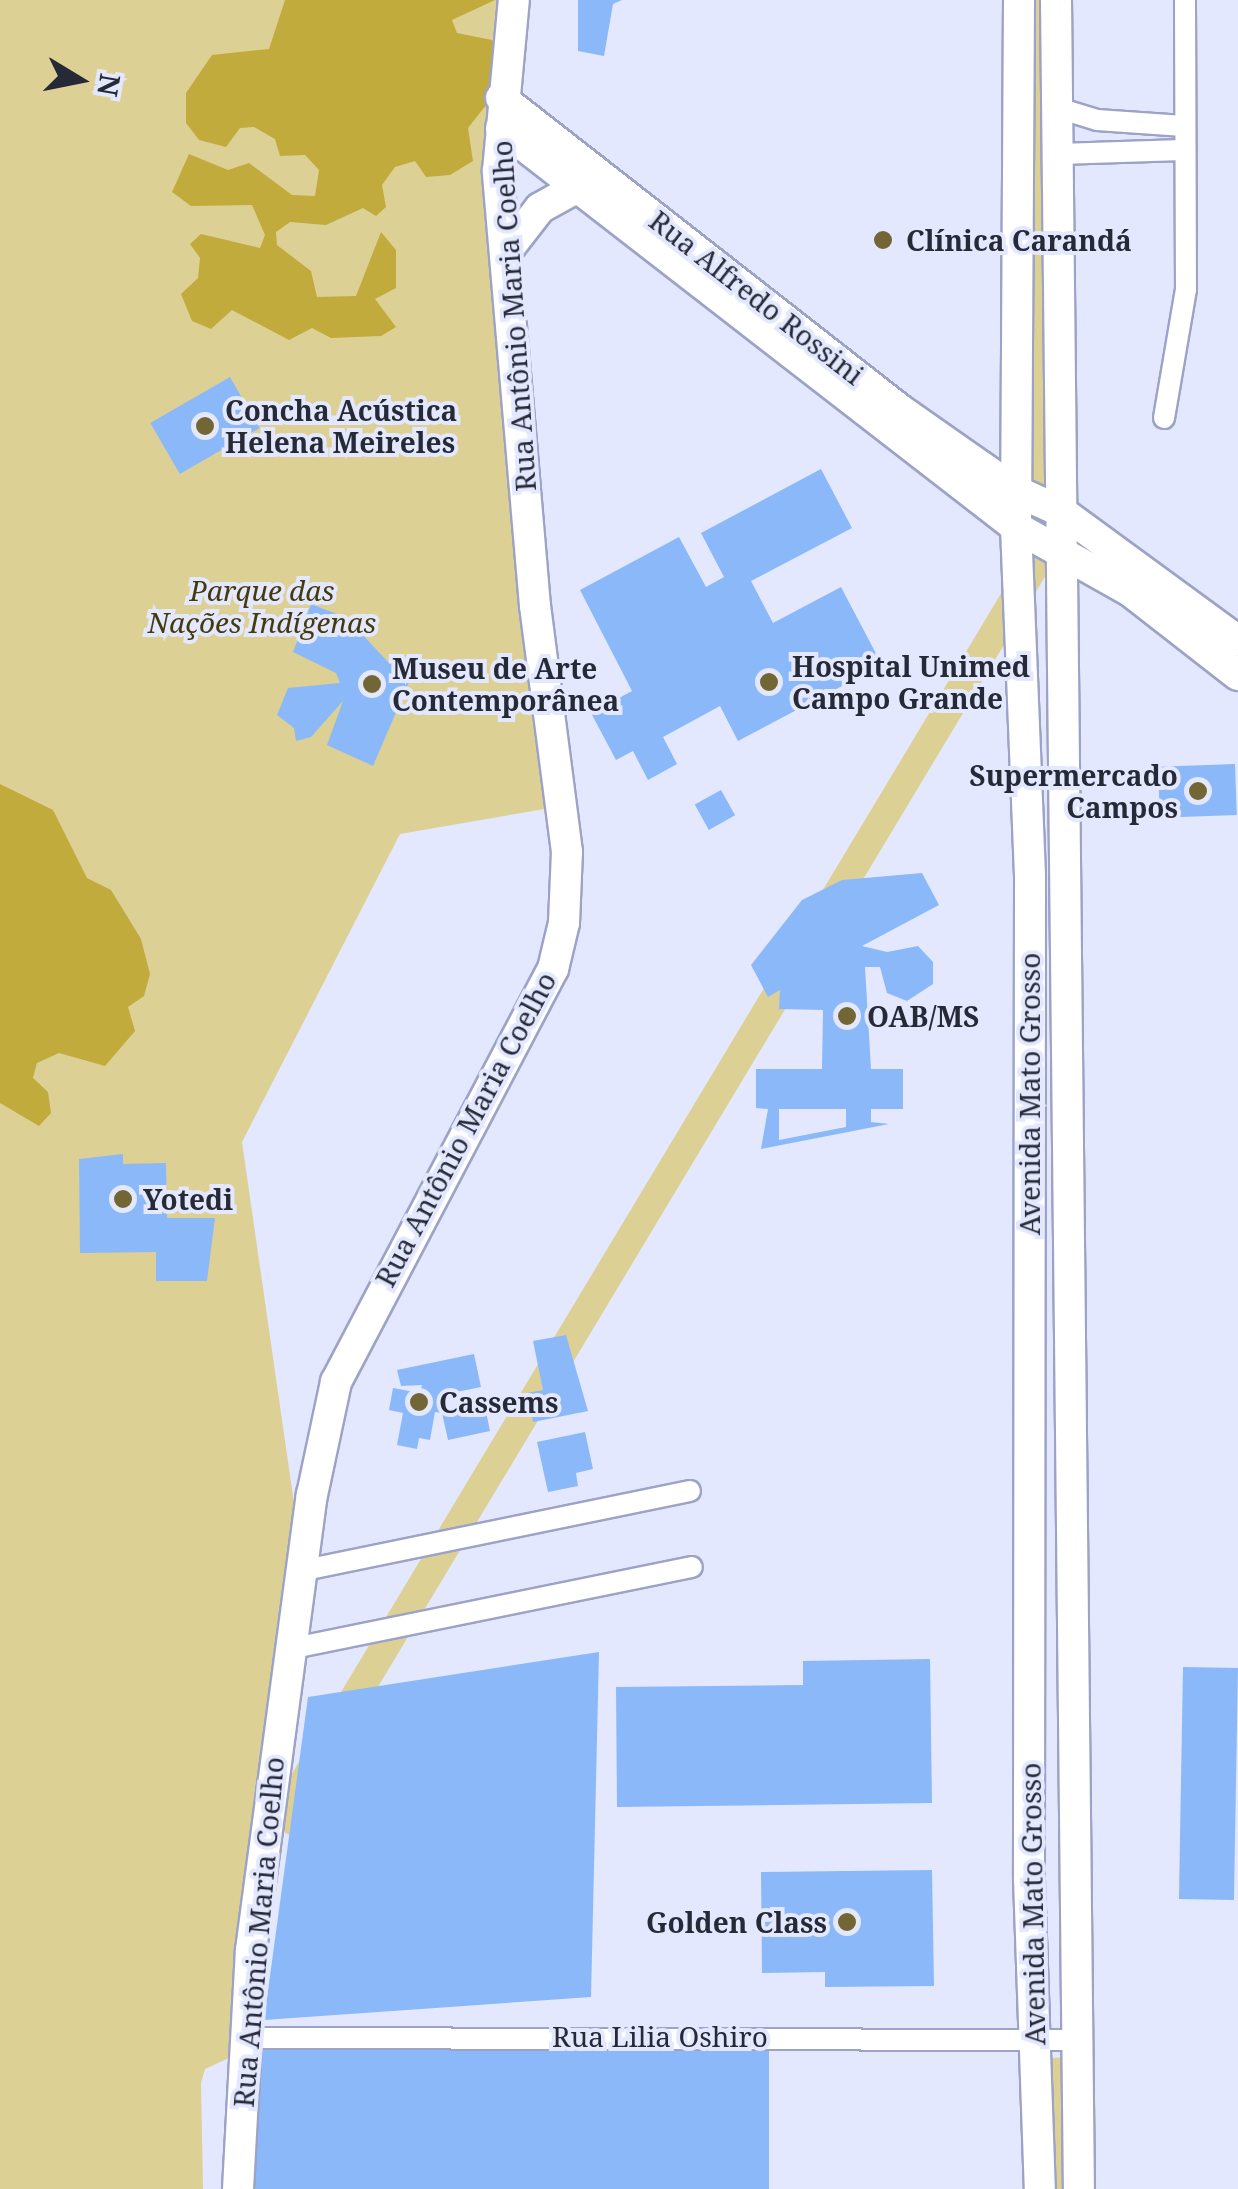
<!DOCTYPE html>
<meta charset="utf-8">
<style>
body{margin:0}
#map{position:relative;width:1238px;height:2189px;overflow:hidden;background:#e3e8fe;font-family:"Noto Serif",serif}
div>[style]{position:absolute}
.green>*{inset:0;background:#ddd095;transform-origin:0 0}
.forest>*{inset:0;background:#c2ab3d}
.building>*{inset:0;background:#8bb8f8;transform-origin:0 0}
.roads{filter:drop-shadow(2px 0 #9da3c6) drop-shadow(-2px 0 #9da3c6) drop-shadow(0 2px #9da3c6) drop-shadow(0 -2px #9da3c6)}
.street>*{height:20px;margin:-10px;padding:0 10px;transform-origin:10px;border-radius:10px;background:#fff}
.secondary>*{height:30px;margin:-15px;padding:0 15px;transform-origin:15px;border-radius:15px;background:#fff}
.dots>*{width:28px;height:28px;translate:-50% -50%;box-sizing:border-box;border:5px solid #e3e8fe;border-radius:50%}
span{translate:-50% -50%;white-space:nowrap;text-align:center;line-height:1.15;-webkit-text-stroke:8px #e3e8fe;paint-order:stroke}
.poi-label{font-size:28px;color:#262936;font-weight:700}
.left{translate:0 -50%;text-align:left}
.right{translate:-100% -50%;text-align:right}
.street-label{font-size:28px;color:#262936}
.park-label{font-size:28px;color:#443a0c;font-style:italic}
.north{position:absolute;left:30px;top:30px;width:100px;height:100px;-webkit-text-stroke:8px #e3e8fe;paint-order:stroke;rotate:100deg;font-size:28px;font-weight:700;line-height:40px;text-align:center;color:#262936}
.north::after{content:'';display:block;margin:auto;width:35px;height:45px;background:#262936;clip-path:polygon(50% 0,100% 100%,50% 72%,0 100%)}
</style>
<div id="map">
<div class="green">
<i style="clip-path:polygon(0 0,503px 0,497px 36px,550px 808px,400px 834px,242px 1142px,297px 1524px,231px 2057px,205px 2069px,201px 2083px,203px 2189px,0 2189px)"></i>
<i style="clip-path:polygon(1034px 0,1052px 0,1053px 500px,1031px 493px)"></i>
<i style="left:1032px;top:542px;width:29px;height:1491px;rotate:31deg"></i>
<i style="clip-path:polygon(1074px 2057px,1076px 2189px,1057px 2189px,1051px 2058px)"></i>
</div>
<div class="forest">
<i style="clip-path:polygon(285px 0,495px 0,452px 20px,457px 33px,492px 40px,503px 51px,490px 100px,468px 128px,473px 161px,450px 175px,426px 177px,415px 161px,395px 167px,382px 185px,386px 207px,376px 216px,363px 208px,326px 225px,290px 222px,276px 232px,277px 245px,311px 271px,317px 297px,356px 296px,381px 232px,396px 250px,396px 288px,375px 299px,396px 327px,381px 336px,331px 338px,312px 328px,289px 340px,232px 310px,211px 329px,192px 321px,181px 294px,198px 278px,200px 258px,190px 244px,201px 234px,260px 248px,265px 235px,252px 205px,191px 206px,172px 192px,189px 154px,228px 170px,249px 163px,292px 195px,315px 196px,319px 170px,305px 155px,280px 156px,275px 139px,254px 127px,240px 128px,226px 147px,199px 140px,186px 123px,186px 93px,212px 55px,269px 49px)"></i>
<i style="clip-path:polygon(0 784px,53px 810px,87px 878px,111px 890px,141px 939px,150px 974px,144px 996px,128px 1007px,135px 1031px,105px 1066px,59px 1053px,37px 1063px,33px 1078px,48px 1092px,51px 1113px,39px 1126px,0 1103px)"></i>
</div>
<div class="building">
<i style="clip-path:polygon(578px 0,622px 0,613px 4px,604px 56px,578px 51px)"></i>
<i style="left:230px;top:377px;width:59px;height:92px;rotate:60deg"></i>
<i style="clip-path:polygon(821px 469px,852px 528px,751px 581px,773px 623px,841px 587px,882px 665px,738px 741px,720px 706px,663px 737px,677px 764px,648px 780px,633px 751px,616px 760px,591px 713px,632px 691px,580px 590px,679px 537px,706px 587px,724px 577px,701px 533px)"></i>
<i style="clip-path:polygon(311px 604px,347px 618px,388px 662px,413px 673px,373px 766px,327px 745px,343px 701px,311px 737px,296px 741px,294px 728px,277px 715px,288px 688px,340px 683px,336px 673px,293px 652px)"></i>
<i style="left:1235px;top:764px;width:51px;height:77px;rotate:88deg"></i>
<i style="left:721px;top:790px;width:29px;height:30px;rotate:61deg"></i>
<i style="clip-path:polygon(evenodd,922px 873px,939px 905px,862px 946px,887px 952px,918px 946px,933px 962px,933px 984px,907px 1001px,887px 993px,880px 967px,865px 967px,871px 1069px,903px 1069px,903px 1109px,871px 1109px,871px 1122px,889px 1124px,761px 1149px,768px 1109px,756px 1108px,756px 1069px,822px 1069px,823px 1010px,779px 1009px,780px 990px,768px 997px,751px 965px,802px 900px,842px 880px,922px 873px,779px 1109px,846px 1109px,846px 1127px,779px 1140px,779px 1109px)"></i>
<i style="clip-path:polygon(123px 1154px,123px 1164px,166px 1163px,167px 1218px,215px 1218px,207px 1281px,156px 1281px,156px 1252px,80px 1253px,79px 1159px)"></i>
<i style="clip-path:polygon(566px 1335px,588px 1411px,533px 1422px,527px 1393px,543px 1390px,533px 1341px)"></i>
<i style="clip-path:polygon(474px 1354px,481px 1387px,447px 1394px,448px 1401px,450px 1409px,484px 1402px,490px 1431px,448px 1440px,442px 1413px,435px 1412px,430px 1440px,419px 1438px,417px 1449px,397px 1445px,403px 1413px,389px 1410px,393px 1388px,420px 1393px,422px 1385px,401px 1386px,397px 1370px)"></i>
<i style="clip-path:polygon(585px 1432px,593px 1469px,576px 1473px,578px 1486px,548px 1492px,537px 1442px)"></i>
<i style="clip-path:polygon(599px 1652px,591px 1997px,264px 2020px,308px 1697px)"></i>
<i style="clip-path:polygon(930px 1659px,932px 1803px,617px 1807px,616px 1687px,803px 1685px,803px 1661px)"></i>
<i style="left:1183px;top:1667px;width:55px;height:232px;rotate:1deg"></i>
<i style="clip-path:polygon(932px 1870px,934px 1986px,825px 1987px,825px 1972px,762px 1973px,761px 1872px)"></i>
<i style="left:250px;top:2043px;width:519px;height:146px"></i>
</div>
<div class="roads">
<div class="street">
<i style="left:1058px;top:108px;width:41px;rotate:17.1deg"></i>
<i style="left:1097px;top:120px;width:87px;rotate:3.9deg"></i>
<i style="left:1059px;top:154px;width:124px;rotate:-1.8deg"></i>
<i style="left:1164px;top:418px;width:131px;rotate:-80.3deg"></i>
<i style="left:1186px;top:289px;width:289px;rotate:-90.2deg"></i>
<i style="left:300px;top:1571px;width:398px;rotate:-11.6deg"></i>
<i style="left:289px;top:1649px;width:411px;rotate:-11.5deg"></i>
<i style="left:244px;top:2038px;width:832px;rotate:0.14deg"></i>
</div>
<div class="secondary">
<i style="left:1019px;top:0;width:527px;rotate:90.33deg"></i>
<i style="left:1016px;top:527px;width:350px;rotate:87.7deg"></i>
<i style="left:1030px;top:877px;width:1002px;rotate:90.06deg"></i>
<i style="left:1029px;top:1879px;width:310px;rotate:88deg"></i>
<i style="left:1056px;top:0;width:2189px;rotate:89.4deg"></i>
<i style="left:501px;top:98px;width:505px;rotate:38deg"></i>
<i style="left:899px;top:409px;width:143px;rotate:35deg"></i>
<i style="left:1016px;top:491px;width:51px;rotate:24.5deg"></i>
<i style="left:1062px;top:512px;width:218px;rotate:36.2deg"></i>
<i style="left:501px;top:128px;width:651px;rotate:37.77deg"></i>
<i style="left:1016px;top:527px;width:131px;rotate:29.3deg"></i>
<i style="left:1130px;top:591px;width:137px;rotate:37.9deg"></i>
<i style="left:505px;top:253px;width:57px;rotate:-52.1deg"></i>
<i style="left:540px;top:208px;width:41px;rotate:-29.1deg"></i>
<i style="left:238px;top:2189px;width:239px;rotate:-86.9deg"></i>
<i style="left:251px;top:1950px;width:459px;rotate:-82.4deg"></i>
<i style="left:312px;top:1495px;width:116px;rotate:-78deg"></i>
<i style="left:336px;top:1382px;width:467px;rotate:-62.3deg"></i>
<i style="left:553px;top:969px;width:47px;rotate:-76.6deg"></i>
<i style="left:564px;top:923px;width:71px;rotate:-87.6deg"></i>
<i style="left:567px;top:852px;width:248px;rotate:-97.4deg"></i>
<i style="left:535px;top:606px;width:437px;rotate:-94.9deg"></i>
<i style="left:498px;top:171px;width:172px;rotate:-84.7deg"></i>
</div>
</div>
<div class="dots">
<i style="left:883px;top:240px;background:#726734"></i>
<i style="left:205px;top:426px;background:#726734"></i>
<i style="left:769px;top:682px;background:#726734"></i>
<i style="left:372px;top:684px;background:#726734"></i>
<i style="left:1198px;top:791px;background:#726734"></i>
<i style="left:847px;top:1016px;background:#726734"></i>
<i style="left:123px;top:1199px;background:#726734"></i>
<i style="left:419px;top:1402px;background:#726734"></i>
<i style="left:847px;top:1922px;background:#726734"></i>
</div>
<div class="poi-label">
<span class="left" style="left:906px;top:240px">Clínica Carandá</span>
<span class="left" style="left:225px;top:426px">Concha Acústica<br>Helena Meireles</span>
<span class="left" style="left:792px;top:682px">Hospital Unimed<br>Campo Grande</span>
<span class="left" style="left:392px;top:684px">Museu de Arte<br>Contemporânea</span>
<span class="right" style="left:1178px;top:791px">Supermercado<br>Campos</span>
<span class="left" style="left:867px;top:1016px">OAB/MS</span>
<span class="left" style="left:143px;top:1199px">Yotedi</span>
<span class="left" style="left:439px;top:1402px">Cassems</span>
<span class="right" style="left:827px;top:1922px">Golden Class</span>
</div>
<div class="street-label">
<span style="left:757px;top:297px;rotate:38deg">Rua Alfredo Rossini</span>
<span style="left:513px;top:316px;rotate:-94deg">Rua Antônio Maria Coelho</span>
<span style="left:1029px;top:1094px;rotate:-90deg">Avenida Mato Grosso</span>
<span style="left:465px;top:1129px;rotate:-62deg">Rua Antônio Maria Coelho</span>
<span style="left:1032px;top:1904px;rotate:-91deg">Avenida Mato Grosso</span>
<span style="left:258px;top:1932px;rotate:-85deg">Rua Antônio Maria Coelho</span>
<span style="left:660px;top:2036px">Rua Lilia Oshiro</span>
</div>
<div class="park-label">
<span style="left:262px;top:606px">Parque das<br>Nações Indígenas</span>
</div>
<div class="north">N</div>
</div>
